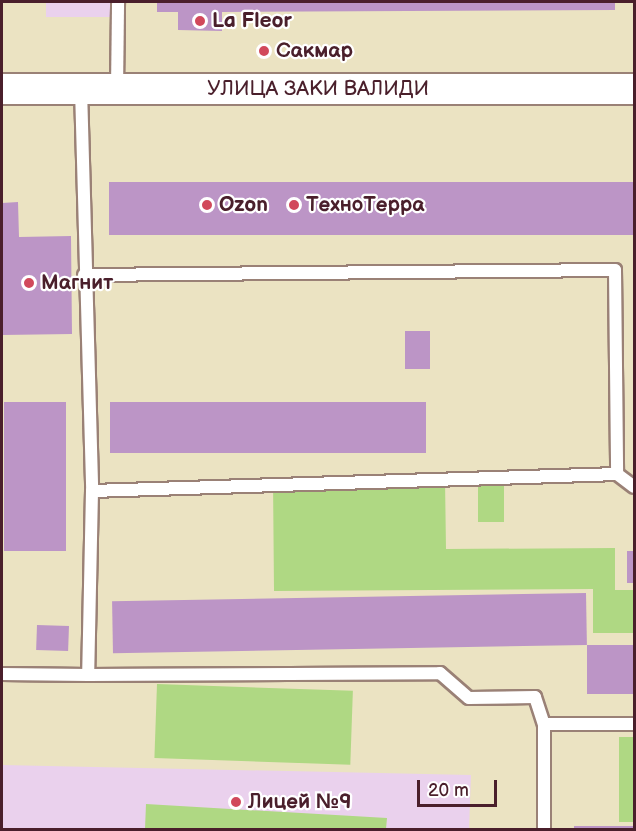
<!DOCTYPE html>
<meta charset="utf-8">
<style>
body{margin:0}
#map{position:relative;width:636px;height:831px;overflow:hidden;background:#ebe3c2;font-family:"Balsamiq Sans",sans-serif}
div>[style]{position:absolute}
.built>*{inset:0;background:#ead1ed;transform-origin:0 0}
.green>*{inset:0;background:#afd883;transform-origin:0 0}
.building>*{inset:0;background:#bc95c6;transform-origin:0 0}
.roads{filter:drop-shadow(2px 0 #9a8176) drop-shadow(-2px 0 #9a8176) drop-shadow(0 2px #9a8176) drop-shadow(0 -2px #9a8176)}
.service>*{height:12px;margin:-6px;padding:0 6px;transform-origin:6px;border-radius:6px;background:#fff}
.tertiary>*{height:30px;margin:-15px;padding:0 15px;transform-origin:15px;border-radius:15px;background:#fff}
.dots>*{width:16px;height:16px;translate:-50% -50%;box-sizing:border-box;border:3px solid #fff;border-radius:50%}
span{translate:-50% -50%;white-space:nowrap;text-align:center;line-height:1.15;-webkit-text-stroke:4.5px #fff;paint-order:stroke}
.poi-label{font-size:21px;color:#4a1f2b;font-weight:700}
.left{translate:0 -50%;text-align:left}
.street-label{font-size:21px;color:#4a1f2b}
.frame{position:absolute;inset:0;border:3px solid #4a1f2b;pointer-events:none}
.scale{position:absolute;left:417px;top:780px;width:80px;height:27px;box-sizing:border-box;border:3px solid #4a1f2b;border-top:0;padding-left:8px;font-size:18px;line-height:21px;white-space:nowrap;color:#4a1f2b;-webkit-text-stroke:4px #fff;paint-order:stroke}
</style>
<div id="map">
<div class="built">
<i style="left:46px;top:2px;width:67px;height:15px"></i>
<i style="clip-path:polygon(2px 765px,471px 775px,469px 829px,2px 830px)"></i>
</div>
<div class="green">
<i style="clip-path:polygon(445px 479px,446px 549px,615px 548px,615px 590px,634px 590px,634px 633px,593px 633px,593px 589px,274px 591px,273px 480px)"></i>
<i style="left:478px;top:484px;width:26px;height:38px"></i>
<i style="left:157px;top:684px;width:196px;height:74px;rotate:2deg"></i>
<i style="left:619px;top:737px;width:15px;height:85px"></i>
<i style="clip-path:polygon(146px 804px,387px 818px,386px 829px,145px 829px)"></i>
</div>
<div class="building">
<i style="clip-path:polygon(157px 2px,615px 2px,615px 10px,222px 12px,222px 31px,178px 30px,178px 12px,157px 12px)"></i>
<i style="left:634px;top:182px;width:53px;height:525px;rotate:90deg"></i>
<i style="clip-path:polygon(18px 202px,19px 237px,71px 236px,72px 334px,2px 335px,2px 203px)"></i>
<i style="left:430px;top:331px;width:38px;height:25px;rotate:90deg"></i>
<i style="left:4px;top:402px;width:62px;height:149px"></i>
<i style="left:426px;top:402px;width:51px;height:316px;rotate:90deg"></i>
<i style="left:627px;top:551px;width:7px;height:32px"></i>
<i style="left:586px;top:593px;width:52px;height:474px;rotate:89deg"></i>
<i style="left:37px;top:625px;width:32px;height:25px;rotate:2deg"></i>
<i style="left:587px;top:645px;width:47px;height:49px"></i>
<i style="left:574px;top:826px;width:60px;height:4px"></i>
</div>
<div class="roads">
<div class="service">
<i style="left:81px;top:89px;width:402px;rotate:88.4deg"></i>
<i style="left:92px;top:491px;width:184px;rotate:91.2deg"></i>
<i style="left:88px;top:675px;width:352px;rotate:-0.3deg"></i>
<i style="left:440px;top:673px;width:38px;rotate:41deg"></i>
<i style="left:469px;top:698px;width:66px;rotate:-0.9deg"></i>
<i style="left:535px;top:697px;width:28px;rotate:72deg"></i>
<i style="left:544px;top:724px;width:90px"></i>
<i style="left:117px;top:89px;width:87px;rotate:-89.3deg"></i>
<i style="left:84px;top:275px;width:531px;rotate:-0.54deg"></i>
<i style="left:615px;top:270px;width:204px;rotate:89.4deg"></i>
<i style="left:617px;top:474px;width:21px;rotate:37deg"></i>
<i style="left:92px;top:491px;width:525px;rotate:-1.85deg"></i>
<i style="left:2px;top:674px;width:86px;rotate:0.7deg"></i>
<i style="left:544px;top:830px;width:106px;rotate:-90deg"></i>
</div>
<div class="tertiary">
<i style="left:2px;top:89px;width:632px"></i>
</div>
</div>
<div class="dots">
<i style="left:200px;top:21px;background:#d1495b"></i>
<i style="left:264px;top:51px;background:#d1495b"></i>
<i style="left:207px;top:205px;background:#d1495b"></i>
<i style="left:294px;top:205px;background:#d1495b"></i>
<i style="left:29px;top:283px;background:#d1495b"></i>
<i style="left:236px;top:802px;background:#d1495b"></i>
</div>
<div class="poi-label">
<span class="left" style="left:212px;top:21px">La Fleor</span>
<span class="left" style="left:276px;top:51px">Сакмар</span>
<span class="left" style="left:219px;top:205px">Ozon</span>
<span class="left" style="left:306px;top:205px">ТехноТерра</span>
<span class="left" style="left:41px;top:283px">Магнит</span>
<span class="left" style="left:248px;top:802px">Лицей №9</span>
</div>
<div class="street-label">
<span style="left:318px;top:89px">УЛИЦА ЗАКИ ВАЛИДИ</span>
</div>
<div class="frame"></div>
<div class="scale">20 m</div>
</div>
